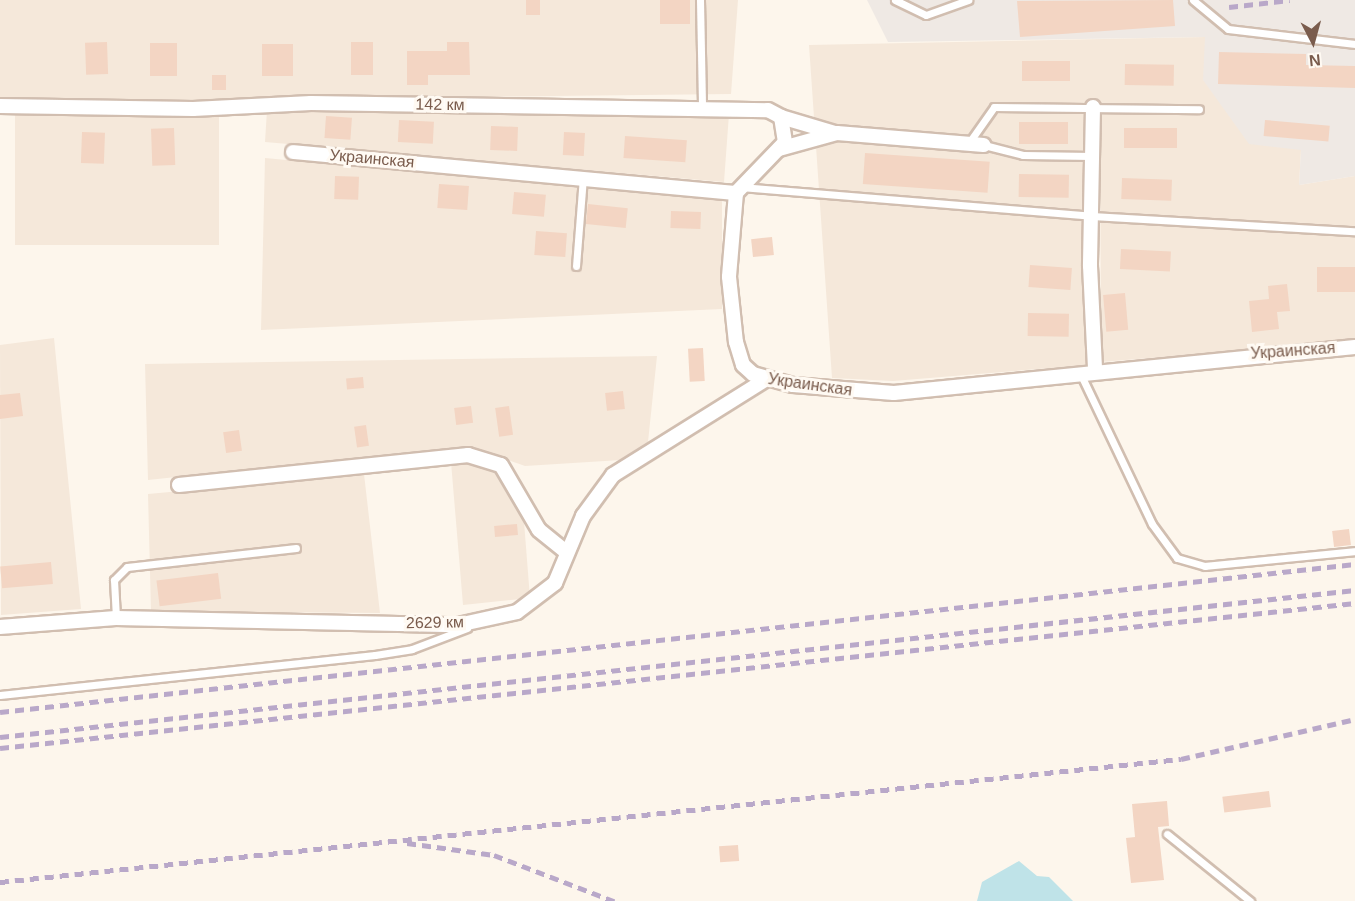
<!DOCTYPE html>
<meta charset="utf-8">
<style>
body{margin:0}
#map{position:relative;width:1355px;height:901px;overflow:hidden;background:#fdf6ec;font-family:Helvetica,sans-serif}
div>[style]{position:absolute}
.residential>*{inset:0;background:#f5e8da;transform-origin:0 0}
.industrial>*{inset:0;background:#efe9e4}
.water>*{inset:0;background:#bfe3e8}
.building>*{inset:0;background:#f3d5c3;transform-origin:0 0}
.roads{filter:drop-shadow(2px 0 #d1beb0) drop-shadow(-2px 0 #d1beb0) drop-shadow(0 2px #d1beb0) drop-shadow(0 -2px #d1beb0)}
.lane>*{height:7px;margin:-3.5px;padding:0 3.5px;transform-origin:3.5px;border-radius:3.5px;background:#fff}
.street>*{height:14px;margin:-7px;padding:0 7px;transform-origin:7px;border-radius:7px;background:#fff}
.rail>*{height:4.5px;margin-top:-2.25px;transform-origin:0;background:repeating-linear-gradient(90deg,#b9a8c9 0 9px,transparent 0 15px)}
span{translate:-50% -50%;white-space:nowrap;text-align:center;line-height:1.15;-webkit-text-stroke:6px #fffaf3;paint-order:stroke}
.street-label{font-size:16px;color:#7a5c4d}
.north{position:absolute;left:1283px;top:12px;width:60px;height:60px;-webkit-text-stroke:4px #fffaf3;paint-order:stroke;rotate:174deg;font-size:16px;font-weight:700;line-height:24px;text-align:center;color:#7a5c4d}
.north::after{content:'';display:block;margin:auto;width:21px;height:27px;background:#7a5c4d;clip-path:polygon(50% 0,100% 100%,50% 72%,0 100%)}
</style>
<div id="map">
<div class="residential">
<i style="clip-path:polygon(0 0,738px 0,731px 94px,193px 100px,0 97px)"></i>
<i style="clip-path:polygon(1205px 37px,1301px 150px,1299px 185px,1355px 176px,1355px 341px,1101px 362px,1100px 102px,1086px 101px,1081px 266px,1087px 365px,893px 381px,832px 378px,809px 45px)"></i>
<i style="clip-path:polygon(267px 110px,729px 114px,724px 182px,265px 142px)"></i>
<i style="left:15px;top:113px;width:204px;height:132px"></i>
<i style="clip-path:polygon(265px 158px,722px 201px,722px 309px,261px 330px)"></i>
<i style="clip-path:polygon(54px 338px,81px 609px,1px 615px,0 345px)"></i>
<i style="clip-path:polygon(657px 356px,648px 442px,621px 460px,525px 466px,468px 446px,148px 480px,145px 364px)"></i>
<i style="clip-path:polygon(468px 460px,486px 463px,506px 476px,523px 509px,530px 598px,463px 605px,451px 462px)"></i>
<i style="clip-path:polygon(364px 474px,380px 613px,151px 611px,148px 494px)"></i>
</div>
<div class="industrial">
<i style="clip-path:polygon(867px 0,1355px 0,1355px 176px,1299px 185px,1301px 150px,1249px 144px,1203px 80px,1205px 37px,888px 42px)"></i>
</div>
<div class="water">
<i style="clip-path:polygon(1019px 861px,1037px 876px,1049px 877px,1073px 901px,977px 901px,982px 882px)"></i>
</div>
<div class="building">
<i style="left:526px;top:0;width:14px;height:15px"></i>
<i style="left:660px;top:0;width:30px;height:24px"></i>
<i style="clip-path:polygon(1173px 0,1175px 26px,1020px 37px,1017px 1px)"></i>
<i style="left:107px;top:42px;width:32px;height:22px;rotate:88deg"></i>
<i style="left:351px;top:42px;width:22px;height:33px"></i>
<i style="clip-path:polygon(447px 42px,469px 42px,470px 75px,428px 75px,428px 85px,407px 85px,407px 51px,447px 51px)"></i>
<i style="left:177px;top:43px;width:33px;height:27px;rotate:90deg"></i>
<i style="left:262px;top:44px;width:31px;height:32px"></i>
<i style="clip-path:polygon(1219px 52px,1306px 54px,1306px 65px,1355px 66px,1355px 88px,1218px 84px)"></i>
<i style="left:1022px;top:61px;width:48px;height:20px"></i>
<i style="left:1125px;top:64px;width:49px;height:21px;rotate:1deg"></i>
<i style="left:212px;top:75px;width:14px;height:15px"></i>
<i style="left:326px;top:116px;width:26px;height:22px;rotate:4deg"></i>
<i style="left:399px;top:120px;width:35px;height:22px;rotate:3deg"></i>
<i style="left:1265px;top:120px;width:65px;height:16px;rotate:5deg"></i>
<i style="left:1019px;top:122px;width:49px;height:22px"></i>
<i style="left:491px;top:126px;width:27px;height:24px;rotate:2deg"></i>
<i style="left:174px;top:128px;width:37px;height:23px;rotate:88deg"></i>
<i style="left:1124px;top:128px;width:53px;height:20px"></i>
<i style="left:82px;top:132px;width:23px;height:31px;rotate:2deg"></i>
<i style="left:564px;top:132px;width:21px;height:23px;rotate:3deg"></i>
<i style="left:625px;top:136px;width:62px;height:22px;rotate:4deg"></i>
<i style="left:865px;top:153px;width:125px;height:31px;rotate:4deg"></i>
<i style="left:1019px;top:174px;width:50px;height:23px;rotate:1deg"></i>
<i style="left:335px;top:176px;width:24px;height:23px;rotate:2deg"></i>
<i style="left:1122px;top:178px;width:50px;height:21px;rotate:2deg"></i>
<i style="left:439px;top:184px;width:30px;height:24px;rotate:4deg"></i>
<i style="left:514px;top:192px;width:32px;height:22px;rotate:5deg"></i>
<i style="left:588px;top:204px;width:40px;height:20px;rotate:6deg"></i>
<i style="left:671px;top:211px;width:30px;height:17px;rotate:2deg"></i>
<i style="left:536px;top:231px;width:31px;height:24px;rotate:4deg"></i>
<i style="left:772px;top:237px;width:18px;height:21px;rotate:84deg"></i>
<i style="left:1121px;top:249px;width:50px;height:20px;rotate:3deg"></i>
<i style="left:1030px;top:265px;width:42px;height:22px;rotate:4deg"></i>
<i style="left:1355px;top:267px;width:25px;height:38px;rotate:90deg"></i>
<i style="clip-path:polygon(1287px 284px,1290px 311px,1277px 312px,1279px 329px,1252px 332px,1249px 301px,1269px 299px,1268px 286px)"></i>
<i style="left:1125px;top:293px;width:37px;height:22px;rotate:85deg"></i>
<i style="left:1028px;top:313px;width:41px;height:23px;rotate:1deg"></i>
<i style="left:703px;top:348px;width:33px;height:15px;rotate:87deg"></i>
<i style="left:363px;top:377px;width:11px;height:17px;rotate:85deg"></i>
<i style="left:623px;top:391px;width:18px;height:18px;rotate:84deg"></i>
<i style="clip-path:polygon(20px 393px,23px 416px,0 419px,0 395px)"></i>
<i style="left:471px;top:406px;width:17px;height:17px;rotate:83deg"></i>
<i style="left:509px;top:406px;width:29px;height:14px;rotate:82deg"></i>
<i style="left:366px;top:425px;width:21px;height:12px;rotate:82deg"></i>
<i style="left:239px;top:430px;width:21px;height:16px;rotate:82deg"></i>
<i style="left:517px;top:524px;width:11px;height:23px;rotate:85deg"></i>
<i style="left:1349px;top:529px;width:16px;height:17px;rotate:83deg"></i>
<i style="left:51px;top:562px;width:22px;height:51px;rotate:85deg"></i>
<i style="left:218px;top:573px;width:26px;height:62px;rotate:83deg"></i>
<i style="left:1269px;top:791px;width:16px;height:47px;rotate:83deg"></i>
<i style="clip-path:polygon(1167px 801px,1169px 826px,1158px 827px,1164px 880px,1131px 883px,1126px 838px,1135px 837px,1132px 804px)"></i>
<i style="left:738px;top:845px;width:16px;height:19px;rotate:86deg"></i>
</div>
<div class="roads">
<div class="lane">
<i style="left:700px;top:0;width:109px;rotate:88.9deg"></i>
<i style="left:895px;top:0;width:34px;rotate:26deg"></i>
<i style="left:926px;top:15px;width:45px;rotate:-19.7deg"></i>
<i style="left:1193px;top:0;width:45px;rotate:39.6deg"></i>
<i style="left:1228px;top:29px;width:128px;rotate:6.7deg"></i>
<i style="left:968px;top:144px;width:45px;rotate:-54.9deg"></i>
<i style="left:994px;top:107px;width:205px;rotate:0.6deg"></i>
<i style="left:984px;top:145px;width:40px;rotate:14.4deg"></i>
<i style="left:1023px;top:155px;width:69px;rotate:0.8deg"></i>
<i style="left:741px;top:187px;width:351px;rotate:4.7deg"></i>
<i style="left:1091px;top:216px;width:264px;rotate:3.3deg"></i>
<i style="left:576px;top:266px;width:88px;rotate:-85.5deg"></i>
<i style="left:1080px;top:373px;width:167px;rotate:64.5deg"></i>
<i style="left:1152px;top:524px;width:42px;rotate:53.7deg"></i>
<i style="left:1177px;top:558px;width:29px;rotate:16deg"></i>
<i style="left:1205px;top:566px;width:151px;rotate:-5.7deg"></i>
<i style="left:116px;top:618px;width:38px;rotate:-93deg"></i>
<i style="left:114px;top:580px;width:18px;rotate:-45deg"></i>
<i style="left:127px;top:567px;width:170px;rotate:-6.4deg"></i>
<i style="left:0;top:695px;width:377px;rotate:-6.1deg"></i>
<i style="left:375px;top:655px;width:37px;rotate:-9deg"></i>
<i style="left:412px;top:649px;width:59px;rotate:-20.9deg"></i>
<i style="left:1167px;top:834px;width:107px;rotate:38.9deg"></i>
</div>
<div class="street">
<i style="left:0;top:106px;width:193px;rotate:0.9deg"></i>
<i style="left:193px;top:109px;width:118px;rotate:-2.9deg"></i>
<i style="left:311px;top:103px;width:457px;rotate:0.9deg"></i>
<i style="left:768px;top:110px;width:15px;rotate:28deg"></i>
<i style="left:781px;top:117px;width:25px;rotate:81deg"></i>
<i style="left:785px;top:142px;width:71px;rotate:133.9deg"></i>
<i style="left:1093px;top:107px;width:159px;rotate:91.1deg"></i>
<i style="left:1090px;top:266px;width:104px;rotate:87.2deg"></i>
<i style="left:781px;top:117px;width:56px;rotate:16.5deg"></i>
<i style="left:779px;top:149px;width:60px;rotate:-15.4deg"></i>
<i style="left:837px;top:133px;width:147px;rotate:4.7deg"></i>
<i style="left:293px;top:152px;width:445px;rotate:5.3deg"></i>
<i style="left:736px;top:193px;width:84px;rotate:94.8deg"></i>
<i style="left:729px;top:277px;width:65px;rotate:83.9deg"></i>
<i style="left:736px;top:342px;width:24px;rotate:73deg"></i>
<i style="left:743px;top:365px;width:13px;rotate:42deg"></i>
<i style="left:753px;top:374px;width:41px;rotate:15.4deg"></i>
<i style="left:793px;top:385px;width:101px;rotate:4.5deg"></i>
<i style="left:894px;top:393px;width:463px;rotate:-5.7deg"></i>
<i style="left:179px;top:485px;width:291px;rotate:-5.9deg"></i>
<i style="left:468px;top:455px;width:34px;rotate:17deg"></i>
<i style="left:501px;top:465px;width:75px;rotate:59.7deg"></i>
<i style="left:539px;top:530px;width:36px;rotate:39deg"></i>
<i style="left:0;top:627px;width:116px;rotate:-4.4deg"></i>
<i style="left:116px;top:618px;width:342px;rotate:1.2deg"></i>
<i style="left:458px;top:625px;width:60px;rotate:-12.4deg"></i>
<i style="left:517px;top:612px;width:48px;rotate:-37.3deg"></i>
<i style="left:555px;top:583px;width:73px;rotate:-67.3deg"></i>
<i style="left:583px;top:516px;width:51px;rotate:-53.8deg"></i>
<i style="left:613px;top:475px;width:179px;rotate:-32deg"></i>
</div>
</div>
<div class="rail">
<i style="left:1229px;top:7px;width:61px;rotate:-6.5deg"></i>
<i style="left:0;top:712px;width:1363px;rotate:-6.23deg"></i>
<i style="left:0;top:737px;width:1363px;rotate:-6.19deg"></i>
<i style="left:0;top:748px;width:1363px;rotate:-6.11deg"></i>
<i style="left:407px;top:843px;width:88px;rotate:7.9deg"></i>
<i style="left:494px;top:855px;width:129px;rotate:21deg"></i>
<i style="left:0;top:882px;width:1187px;rotate:-5.95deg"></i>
<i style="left:1181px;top:759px;width:179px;rotate:-12.9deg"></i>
</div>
<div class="street-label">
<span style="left:440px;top:105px;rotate:1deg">142 км</span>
<span style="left:372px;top:159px;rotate:5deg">Украинская</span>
<span style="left:1293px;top:351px;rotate:-4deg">Украинская</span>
<span style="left:810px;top:385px;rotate:8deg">Украинская</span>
<span style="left:435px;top:623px;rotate:-1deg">2629 км</span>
</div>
<div class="north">N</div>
</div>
